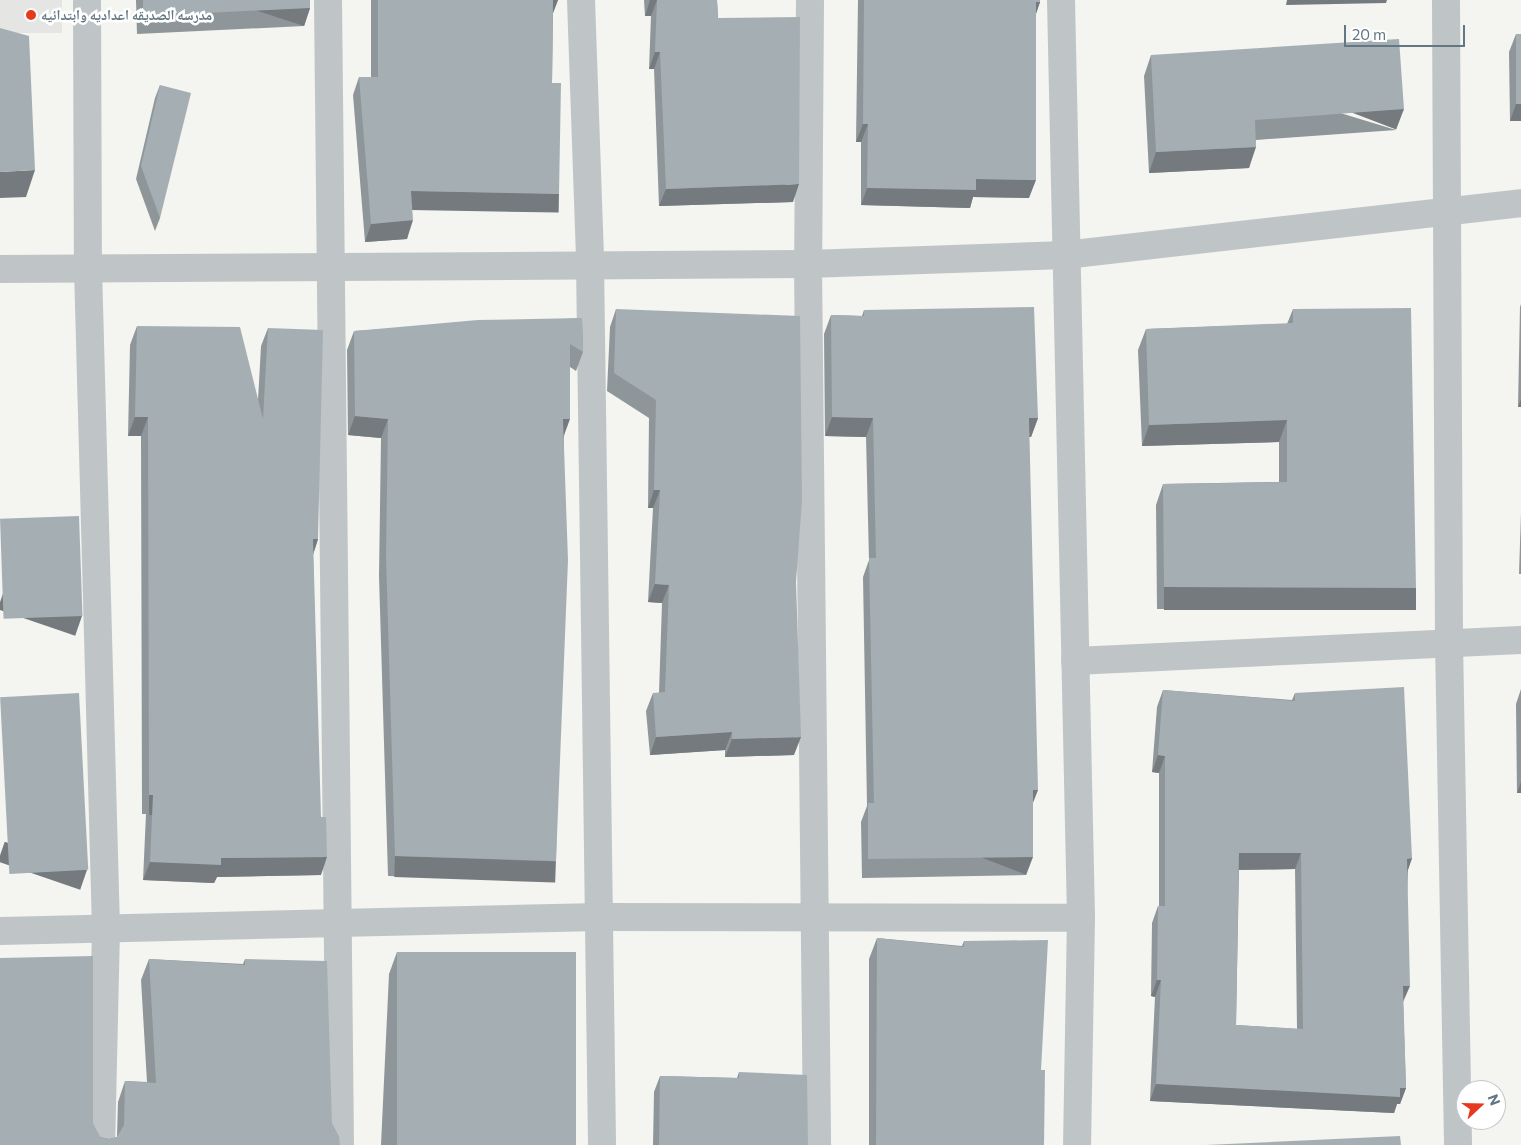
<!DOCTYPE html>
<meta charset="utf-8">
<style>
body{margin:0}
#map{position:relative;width:1521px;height:1145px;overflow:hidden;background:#f4f4f0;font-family:Commissioner,"Noto Naskh Arabic",sans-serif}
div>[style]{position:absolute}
.built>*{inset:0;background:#e5e5e3;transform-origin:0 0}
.minor>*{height:28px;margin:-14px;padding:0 14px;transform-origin:14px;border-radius:14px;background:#bfc4c6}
.wall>*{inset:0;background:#8e969a}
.shaded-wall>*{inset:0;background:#747a7d;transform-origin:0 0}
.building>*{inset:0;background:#a5afb3;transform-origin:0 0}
.dots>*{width:14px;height:14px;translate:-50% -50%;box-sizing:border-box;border:2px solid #fff;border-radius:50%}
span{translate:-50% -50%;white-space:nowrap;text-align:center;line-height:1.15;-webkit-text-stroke:5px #fff;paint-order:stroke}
.poi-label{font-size:14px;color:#627782;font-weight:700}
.left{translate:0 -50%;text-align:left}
.north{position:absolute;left:1456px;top:1080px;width:50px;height:50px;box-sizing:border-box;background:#fff;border:1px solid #c0c9cd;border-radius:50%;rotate:69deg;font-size:14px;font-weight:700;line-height:20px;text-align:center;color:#627782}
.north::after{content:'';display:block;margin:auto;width:18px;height:22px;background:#e63a1e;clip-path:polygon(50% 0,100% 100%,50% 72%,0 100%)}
.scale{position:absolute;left:1344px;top:25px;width:121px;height:22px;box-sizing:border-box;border:2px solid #627782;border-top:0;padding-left:6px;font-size:15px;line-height:18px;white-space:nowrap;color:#627782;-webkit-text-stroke:4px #fff;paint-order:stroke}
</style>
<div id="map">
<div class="built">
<i style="left:0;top:0;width:62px;height:33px"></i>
</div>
<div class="minor">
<i style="left:87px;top:0;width:268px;rotate:89.8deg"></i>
<i style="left:88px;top:268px;width:661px;rotate:88.44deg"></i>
<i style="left:106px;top:929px;width:216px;rotate:91.3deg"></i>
<i style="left:328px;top:0;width:1145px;rotate:89.4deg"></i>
<i style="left:581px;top:0;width:262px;rotate:88deg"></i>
<i style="left:590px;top:262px;width:883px;rotate:89.22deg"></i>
<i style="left:810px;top:0;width:264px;rotate:90.4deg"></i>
<i style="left:808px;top:264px;width:881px;rotate:89.41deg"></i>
<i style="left:1061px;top:0;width:918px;rotate:88.75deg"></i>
<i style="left:1081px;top:918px;width:227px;rotate:91deg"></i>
<i style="left:1446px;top:0;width:642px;rotate:89.73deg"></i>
<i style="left:1449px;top:642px;width:503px;rotate:88.97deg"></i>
<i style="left:0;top:269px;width:808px;rotate:-0.35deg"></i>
<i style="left:808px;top:264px;width:257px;rotate:-2deg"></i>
<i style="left:1065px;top:255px;width:459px;rotate:-6.5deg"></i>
<i style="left:1075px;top:661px;width:446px;rotate:-2.7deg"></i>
<i style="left:0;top:931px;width:600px;rotate:-1.34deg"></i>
<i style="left:600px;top:917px;width:481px;rotate:0.1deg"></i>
</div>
<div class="wall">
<i style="clip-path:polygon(136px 0,310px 0,310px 8px,304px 26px,137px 34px)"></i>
<i style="clip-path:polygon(371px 0,558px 0,553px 13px,552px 83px,553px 212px,412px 209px,407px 239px,365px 242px,353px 95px,359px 77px,371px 77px)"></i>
<i style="clip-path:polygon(644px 0,717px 0,718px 18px,793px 202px,659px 206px,654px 69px,649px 69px,651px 16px,645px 16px)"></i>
<i style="clip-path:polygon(858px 0,1040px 0,1040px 2px,1036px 13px,1029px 198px,973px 197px,970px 208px,861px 205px,861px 142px,856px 142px)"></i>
<i style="clip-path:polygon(1516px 34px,1521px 34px,1521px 121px,1510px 121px,1509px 52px)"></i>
<i style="clip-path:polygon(1151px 55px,1396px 130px,1256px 140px,1249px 168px,1149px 173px,1144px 76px)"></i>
<i style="clip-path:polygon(160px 85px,160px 218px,155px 231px,136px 179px,155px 98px)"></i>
<i style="clip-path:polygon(1521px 304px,1521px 407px,1518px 407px,1520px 307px)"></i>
<i style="clip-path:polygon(616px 309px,796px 582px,794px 755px,725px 757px,725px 750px,650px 755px,646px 711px,653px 693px,659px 693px,662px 603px,648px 602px,653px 508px,648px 508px,649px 418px,607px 391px,610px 327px)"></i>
<i style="clip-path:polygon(1293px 309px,1408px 609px,1157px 609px,1156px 505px,1163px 484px,1279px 482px,1279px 442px,1142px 446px,1138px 350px,1146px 329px,1287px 324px)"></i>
<i style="clip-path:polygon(864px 310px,1038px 418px,1031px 437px,1029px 437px,1033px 802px,1026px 875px,862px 878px,861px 822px,867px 806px,863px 577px,869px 560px,866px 437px,825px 436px,824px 334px,831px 315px,862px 316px)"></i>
<i style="clip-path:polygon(582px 318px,583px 352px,576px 371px,570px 367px,564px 437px,556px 861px,548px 880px,388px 876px,379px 576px,381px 438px,348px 435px,347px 350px,354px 331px)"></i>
<i style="clip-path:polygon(137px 326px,258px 400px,261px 346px,268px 328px,318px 539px,313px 554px,321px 875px,217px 877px,214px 883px,143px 880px,146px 814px,142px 814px,141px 436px,128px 436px,130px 345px)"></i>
<i style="clip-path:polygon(1521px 513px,1521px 574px,1519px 574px)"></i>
<i style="clip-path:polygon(1521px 689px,1521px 793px,1517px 793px,1516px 704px)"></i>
<i style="clip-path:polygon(evenodd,1163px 690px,1292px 700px,1295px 693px,1412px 858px,1408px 870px,1403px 1002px,1406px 1088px,1400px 1104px,1397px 1104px,1394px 1113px,1150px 1101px,1155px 997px,1151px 996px,1152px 923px,1158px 906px,1159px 906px,1159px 773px,1152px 772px,1157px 707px,1163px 690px,1295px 869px,1297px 1029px,1236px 1025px,1239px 870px,1295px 869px)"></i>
<i style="clip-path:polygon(877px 938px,962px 946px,964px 941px,1041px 1070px,1044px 1145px,869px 1145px,869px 959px)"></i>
<i style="clip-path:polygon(397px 952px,569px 1145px,381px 1145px,389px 974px)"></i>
<i style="clip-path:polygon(149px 959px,243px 964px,245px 959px,339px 1137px,0 1145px,93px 1124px,100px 1137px,109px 1139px,117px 1137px,118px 1102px,125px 1081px,147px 1082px,141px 980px)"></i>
<i style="clip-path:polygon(739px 1072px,808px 1145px,653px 1145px,654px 1092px,660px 1076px,737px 1078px)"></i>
</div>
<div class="shaded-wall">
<i style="clip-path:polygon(552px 0,558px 0,553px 13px,547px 13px)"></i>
<i style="clip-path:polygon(650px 0,657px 0,651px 16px,645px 16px)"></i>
<i style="clip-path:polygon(1287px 0,1387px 0,1386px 3px,1286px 5px)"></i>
<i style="clip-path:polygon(1036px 2px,1040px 2px,1034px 20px)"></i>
<i style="left:310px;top:8px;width:19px;height:167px;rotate:108deg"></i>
<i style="clip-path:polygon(655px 52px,660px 52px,654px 69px,649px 69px)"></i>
<i style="clip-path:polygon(1516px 104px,1521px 104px,1521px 121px,1510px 121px)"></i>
<i style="left:1404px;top:109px;width:22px;height:149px;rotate:111deg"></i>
<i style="clip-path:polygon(863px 124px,868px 124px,861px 142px,856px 142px)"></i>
<i style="clip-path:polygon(1256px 147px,1249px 168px,1149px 173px,1156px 152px)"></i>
<i style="clip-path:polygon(35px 170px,26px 197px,0 198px,0 172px)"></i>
<i style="clip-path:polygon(976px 179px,1036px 180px,1029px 198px,973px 197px,970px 208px,861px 205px,867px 188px)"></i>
<i style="clip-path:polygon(799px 184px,793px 202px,659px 206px,666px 189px)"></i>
<i style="left:411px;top:191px;width:148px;height:19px;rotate:1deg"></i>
<i style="clip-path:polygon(413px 220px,407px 239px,365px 242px,371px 224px)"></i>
<i style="clip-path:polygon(1521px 399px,1521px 407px,1518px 407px)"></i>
<i style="clip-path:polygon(355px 416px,388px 419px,381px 438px,348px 435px)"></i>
<i style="clip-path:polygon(135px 417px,148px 417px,141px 436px,128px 436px)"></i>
<i style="clip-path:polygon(832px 417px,873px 418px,866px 437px,825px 436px)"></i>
<i style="clip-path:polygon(1029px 418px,1038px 418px,1031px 437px,1022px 437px)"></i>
<i style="clip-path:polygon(563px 419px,570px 419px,563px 438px)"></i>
<i style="clip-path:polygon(1287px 420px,1279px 442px,1142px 446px,1149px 425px)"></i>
<i style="clip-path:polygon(654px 490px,660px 490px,653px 508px,648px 508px)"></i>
<i style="clip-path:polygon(313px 539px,318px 539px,312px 558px)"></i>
<i style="clip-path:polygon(655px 584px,669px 585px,662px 603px,648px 602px)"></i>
<i style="left:1164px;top:587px;width:252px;height:23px"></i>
<i style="left:82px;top:616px;width:21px;height:82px;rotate:109deg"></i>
<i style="clip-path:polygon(732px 732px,725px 750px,650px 755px,656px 737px)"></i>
<i style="clip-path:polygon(801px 737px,794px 755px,725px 757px,732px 739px)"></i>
<i style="clip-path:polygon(1158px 755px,1165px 756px,1159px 773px,1152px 772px)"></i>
<i style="clip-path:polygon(1521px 782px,1521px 793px,1517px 793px)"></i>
<i style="clip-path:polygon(1033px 790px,1038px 790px,1031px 808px)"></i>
<i style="left:149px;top:795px;width:4px;height:20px"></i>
<i style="clip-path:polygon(1239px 853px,1301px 853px,1295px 869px,1233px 870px)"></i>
<i style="left:395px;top:856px;width:161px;height:21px;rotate:2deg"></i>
<i style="clip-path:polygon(327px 857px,321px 875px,217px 877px,214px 883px,143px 880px,150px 862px,221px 858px)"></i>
<i style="left:1033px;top:857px;width:19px;height:165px;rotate:111deg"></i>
<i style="clip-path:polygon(1412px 858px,1406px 875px,1407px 859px)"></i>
<i style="left:87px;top:870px;width:21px;height:87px;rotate:109deg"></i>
<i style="clip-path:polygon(1157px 980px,1161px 980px,1155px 997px,1151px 996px)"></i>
<i style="clip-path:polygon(1403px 986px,1410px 986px,1403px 1002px)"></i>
<i style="clip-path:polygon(1156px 1084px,1400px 1088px,1406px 1088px,1400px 1104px,1397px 1104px,1394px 1113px,1150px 1101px)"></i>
</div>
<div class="building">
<i style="clip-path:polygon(143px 0,310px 0,310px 8px,143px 16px)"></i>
<i style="clip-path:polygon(378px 0,553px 0,552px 83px,561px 83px,559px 194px,411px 191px,413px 220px,371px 224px,359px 77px,378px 77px)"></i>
<i style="clip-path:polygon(657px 0,717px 0,718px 18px,800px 17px,799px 184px,666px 189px,660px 52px,655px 52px)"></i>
<i style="clip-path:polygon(864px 0,1040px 0,1040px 2px,1036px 2px,1036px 180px,976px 179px,976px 190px,867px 188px,868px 124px,863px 124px)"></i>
<i style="clip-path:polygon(0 28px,29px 36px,35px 170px,0 172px)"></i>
<i style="left:1516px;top:34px;width:5px;height:70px"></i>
<i style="clip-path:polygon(1399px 39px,1404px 109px,1255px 120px,1256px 147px,1156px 152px,1151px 55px)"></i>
<i style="clip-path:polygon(160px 85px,191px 93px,160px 218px,141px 166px)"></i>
<i style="clip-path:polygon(1034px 307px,1038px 418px,1029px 418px,1038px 790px,1033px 790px,1033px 857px,868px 859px,868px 803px,874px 803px,869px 558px,876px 558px,873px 418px,832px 417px,831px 315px,864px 316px,864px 310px)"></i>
<i style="clip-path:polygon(1411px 308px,1416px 588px,1164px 587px,1163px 484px,1287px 482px,1287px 420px,1149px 425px,1146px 329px,1293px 323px,1293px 309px)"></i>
<i style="clip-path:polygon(616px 309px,800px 316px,802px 500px,796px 582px,801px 737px,732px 739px,732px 732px,656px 737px,653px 693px,665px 692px,669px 585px,655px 584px,660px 490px,654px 490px,656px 400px,614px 373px)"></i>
<i style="clip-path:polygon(582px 318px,583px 352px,570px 344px,570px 419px,563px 419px,568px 560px,556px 861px,395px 856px,386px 557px,388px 419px,355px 416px,354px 331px,478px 320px)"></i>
<i style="clip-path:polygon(137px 326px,240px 327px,263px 419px,268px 328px,323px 330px,318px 539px,313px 539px,321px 817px,326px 817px,327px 857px,221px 858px,221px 865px,150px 862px,153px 795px,149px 795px,148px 417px,135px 417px)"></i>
<i style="left:79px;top:516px;width:100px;height:79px;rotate:88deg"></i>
<i style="clip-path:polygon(evenodd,1404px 687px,1412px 858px,1407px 859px,1410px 986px,1403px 986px,1406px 1088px,1400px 1088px,1400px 1097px,1156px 1084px,1161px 980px,1157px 980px,1158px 906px,1165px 906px,1165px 756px,1158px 755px,1163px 690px,1295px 701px,1295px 693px,1404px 687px,1239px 853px,1301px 853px,1303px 1029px,1236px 1025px,1239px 853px)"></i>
<i style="left:79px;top:693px;width:177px;height:79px;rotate:87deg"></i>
<i style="clip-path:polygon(877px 938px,964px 947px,964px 941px,1048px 940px,1041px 1070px,1045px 1070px,1044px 1145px,876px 1145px)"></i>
<i style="left:397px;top:952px;width:179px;height:193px"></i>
<i style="clip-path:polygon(93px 956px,93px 1124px,100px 1137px,109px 1139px,117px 1137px,124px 1125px,125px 1081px,156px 1083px,149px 959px,245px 965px,245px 959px,327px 961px,332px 1124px,339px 1137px,340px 1145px,0 1145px,0 958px)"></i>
<i style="clip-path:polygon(739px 1072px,807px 1075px,808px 1145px,659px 1145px,660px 1076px,739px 1078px)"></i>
<i style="clip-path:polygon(1400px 1136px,1401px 1145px,1206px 1145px)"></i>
</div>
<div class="dots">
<i style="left:31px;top:15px;background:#e63a1e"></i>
</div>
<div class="poi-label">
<span class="left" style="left:41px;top:15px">مدرسه الصديقه اعداديه وابتدائيه</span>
</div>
<div class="north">N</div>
<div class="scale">20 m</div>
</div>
